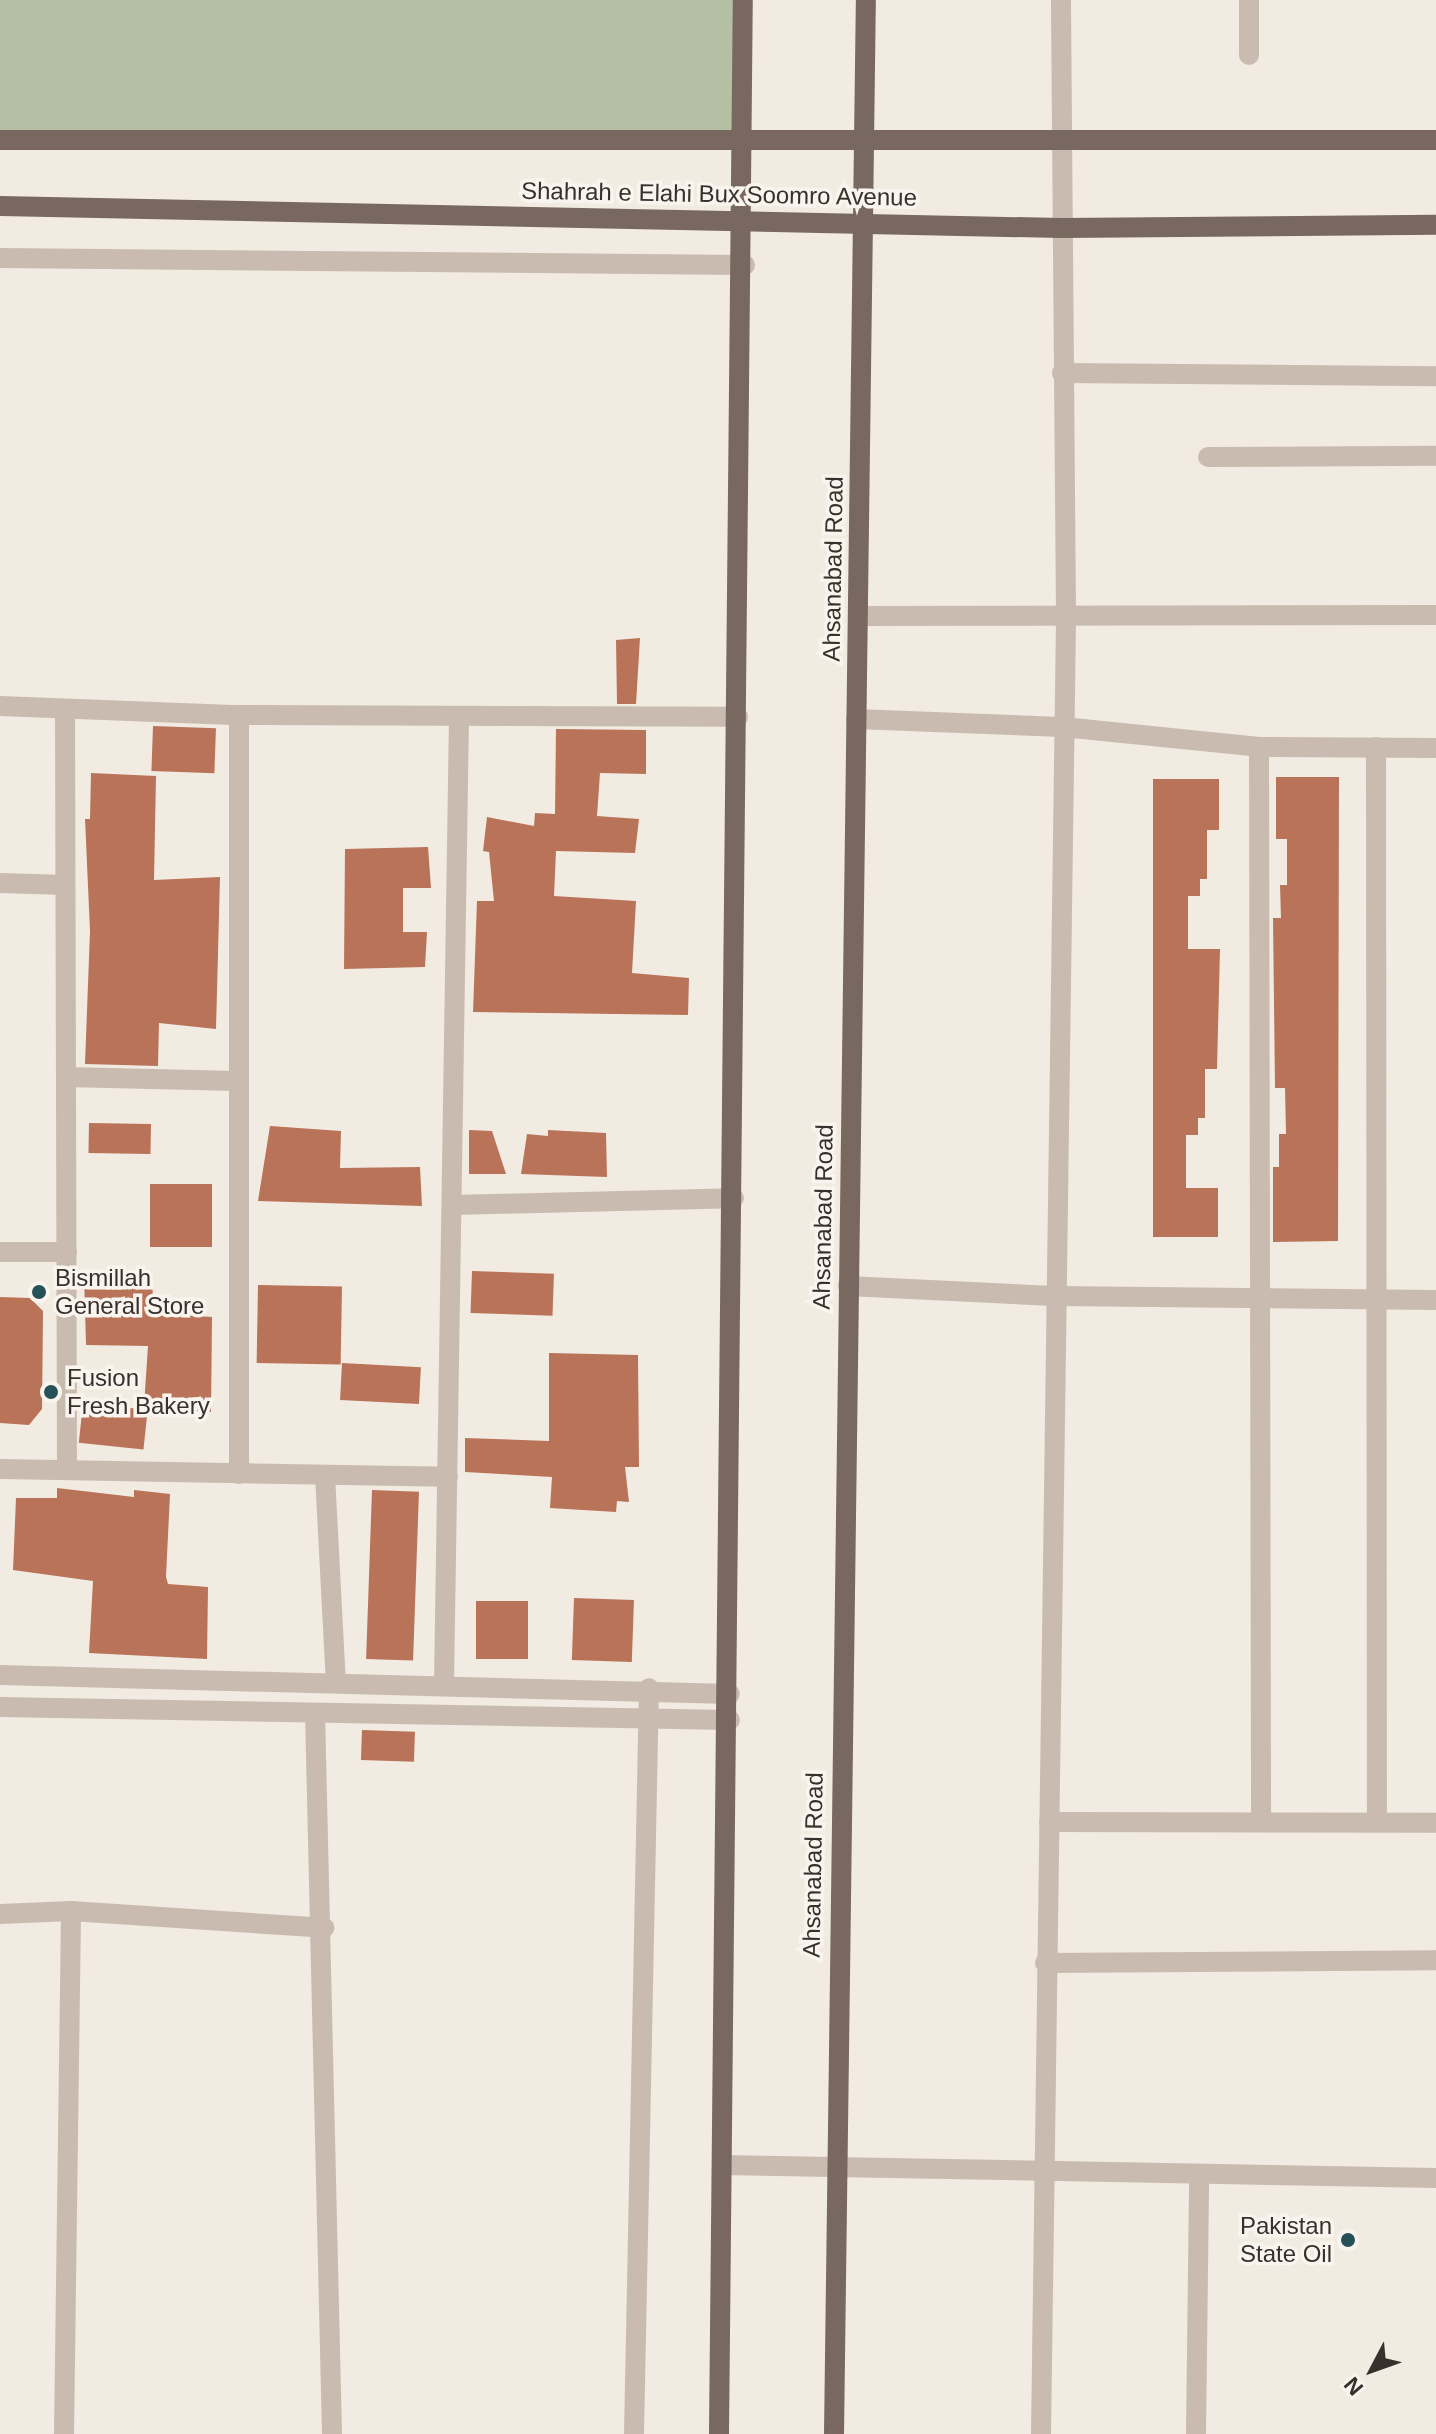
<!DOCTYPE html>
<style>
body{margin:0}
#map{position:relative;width:1436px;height:2434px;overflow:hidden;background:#f1ebe2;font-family:Helvetica,sans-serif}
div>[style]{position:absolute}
.green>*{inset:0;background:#b5bfa3;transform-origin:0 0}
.building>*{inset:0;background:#b97358;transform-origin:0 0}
.minor>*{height:20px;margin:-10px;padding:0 10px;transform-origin:10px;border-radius:10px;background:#c9bbaf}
.major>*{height:20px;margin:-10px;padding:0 10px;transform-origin:10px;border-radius:10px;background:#78685f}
.dots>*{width:22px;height:22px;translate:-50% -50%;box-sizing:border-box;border:4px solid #f9f4ee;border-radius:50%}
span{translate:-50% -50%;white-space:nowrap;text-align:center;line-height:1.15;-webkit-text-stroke:7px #f9f4ee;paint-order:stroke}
.street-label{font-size:24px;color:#38302c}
.poi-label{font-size:24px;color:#38302c}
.left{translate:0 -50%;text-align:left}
.right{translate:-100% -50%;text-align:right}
.north{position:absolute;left:1332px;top:2330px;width:80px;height:80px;-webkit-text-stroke:6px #f9f4ee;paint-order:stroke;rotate:229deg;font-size:22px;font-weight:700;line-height:32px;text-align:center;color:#38302c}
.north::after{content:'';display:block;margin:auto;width:28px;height:36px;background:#38302c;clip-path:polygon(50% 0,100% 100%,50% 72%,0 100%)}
</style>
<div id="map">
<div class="green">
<i style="left:0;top:0;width:738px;height:134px"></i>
</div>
<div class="building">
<i style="clip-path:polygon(640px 638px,636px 704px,617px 704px,616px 640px)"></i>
<i style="left:153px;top:726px;width:63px;height:45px;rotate:2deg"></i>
<i style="clip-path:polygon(556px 729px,646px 730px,646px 774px,600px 773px,597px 816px,639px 819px,635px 853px,556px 851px,554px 896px,636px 901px,632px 973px,689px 978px,688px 1015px,473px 1012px,477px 901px,494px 901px,489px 852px,483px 851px,487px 817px,534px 826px,535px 813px,555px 814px)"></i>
<i style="clip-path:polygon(91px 773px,156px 776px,154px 880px,220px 877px,216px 1029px,159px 1023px,158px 1066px,85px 1064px,90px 931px,85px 819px,90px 819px)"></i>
<i style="clip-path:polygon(1276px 777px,1339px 777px,1338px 1241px,1273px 1242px,1273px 1167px,1279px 1167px,1279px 1134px,1286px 1134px,1285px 1088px,1275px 1088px,1273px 918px,1281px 918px,1280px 885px,1287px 885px,1287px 839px,1276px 839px)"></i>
<i style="clip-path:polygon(1153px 779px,1219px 779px,1219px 830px,1207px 830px,1207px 879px,1200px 879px,1200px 896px,1188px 896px,1188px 949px,1220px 949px,1217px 1069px,1205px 1069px,1205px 1118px,1198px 1118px,1198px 1135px,1186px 1135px,1186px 1188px,1218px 1188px,1218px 1237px,1153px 1237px)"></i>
<i style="clip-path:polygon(428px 847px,431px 888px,403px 888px,403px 932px,427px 932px,425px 967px,344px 969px,345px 849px)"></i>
<i style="left:89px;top:1123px;width:62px;height:30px;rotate:1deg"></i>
<i style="clip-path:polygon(270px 1126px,341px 1131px,340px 1168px,420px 1167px,422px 1206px,258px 1201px)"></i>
<i style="clip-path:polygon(469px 1130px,492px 1131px,506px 1174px,469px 1174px)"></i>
<i style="clip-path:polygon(548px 1130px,606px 1133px,607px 1177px,521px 1174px,527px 1134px,548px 1136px)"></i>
<i style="left:212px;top:1184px;width:63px;height:62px;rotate:90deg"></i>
<i style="left:472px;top:1271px;width:82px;height:42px;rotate:2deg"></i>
<i style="clip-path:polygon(84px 1274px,153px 1279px,152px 1313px,212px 1317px,211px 1412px,144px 1406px,148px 1346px,86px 1345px)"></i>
<i style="left:258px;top:1285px;width:84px;height:78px;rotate:1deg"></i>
<i style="clip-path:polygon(0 1297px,30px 1298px,43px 1311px,42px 1409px,29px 1425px,0 1423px)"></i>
<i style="clip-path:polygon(549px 1353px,638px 1355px,639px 1467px,625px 1467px,629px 1502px,617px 1501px,616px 1512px,550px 1508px,552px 1477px,465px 1472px,465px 1438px,549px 1441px)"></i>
<i style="left:342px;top:1363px;width:79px;height:37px;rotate:3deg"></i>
<i style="left:83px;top:1403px;width:65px;height:40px;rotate:6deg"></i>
<i style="clip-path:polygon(57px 1488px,134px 1497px,134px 1490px,170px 1494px,166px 1577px,168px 1584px,208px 1587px,207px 1659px,89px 1653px,93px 1581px,13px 1570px,16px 1498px,57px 1498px)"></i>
<i style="left:372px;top:1490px;width:47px;height:169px;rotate:2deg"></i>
<i style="left:574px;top:1598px;width:60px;height:62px;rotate:2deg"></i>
<i style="left:476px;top:1601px;width:52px;height:58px"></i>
<i style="left:362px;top:1730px;width:53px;height:30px;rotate:2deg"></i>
</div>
<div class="minor">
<i style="left:1249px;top:55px;width:55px;rotate:-90deg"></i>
<i style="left:0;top:258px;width:745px;rotate:0.54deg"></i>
<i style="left:1062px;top:373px;width:374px;rotate:0.5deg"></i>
<i style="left:1208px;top:457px;width:228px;rotate:-0.3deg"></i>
<i style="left:858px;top:616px;width:578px;rotate:-0.1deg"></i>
<i style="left:0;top:706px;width:239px;rotate:2.2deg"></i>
<i style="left:239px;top:715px;width:499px;rotate:0.2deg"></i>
<i style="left:65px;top:709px;width:761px;rotate:89.85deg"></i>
<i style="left:239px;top:715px;width:759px;rotate:90deg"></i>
<i style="left:856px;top:719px;width:207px;rotate:2.2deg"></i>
<i style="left:1063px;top:727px;width:197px;rotate:5.8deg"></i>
<i style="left:1259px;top:747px;width:177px;rotate:0.3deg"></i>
<i style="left:1259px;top:747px;width:1073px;rotate:89.89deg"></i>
<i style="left:1376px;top:747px;width:1075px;rotate:89.95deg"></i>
<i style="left:0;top:883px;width:65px;rotate:1.8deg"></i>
<i style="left:66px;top:1077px;width:171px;rotate:1.3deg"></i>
<i style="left:453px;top:1205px;width:281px;rotate:-1.4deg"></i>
<i style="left:0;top:1252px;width:67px"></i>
<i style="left:848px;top:1286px;width:206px;rotate:2.8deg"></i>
<i style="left:1054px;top:1296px;width:382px;rotate:0.6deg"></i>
<i style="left:0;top:1469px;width:448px;rotate:1deg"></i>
<i style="left:325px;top:1475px;width:208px;rotate:87deg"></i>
<i style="left:0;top:1675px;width:730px;rotate:1.49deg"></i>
<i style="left:444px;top:1683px;width:967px;rotate:-89.11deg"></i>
<i style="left:0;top:1707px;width:730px;rotate:1.02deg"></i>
<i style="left:315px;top:1713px;width:721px;rotate:88.65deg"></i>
<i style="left:1049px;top:1822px;width:387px;rotate:0.1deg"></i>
<i style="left:0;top:1914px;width:71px;rotate:-2.4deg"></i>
<i style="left:71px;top:1911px;width:254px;rotate:3.8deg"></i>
<i style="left:1045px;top:1963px;width:391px;rotate:-0.4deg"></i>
<i style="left:723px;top:2165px;width:713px;rotate:1.04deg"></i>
<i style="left:64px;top:2434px;width:523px;rotate:-89.23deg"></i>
<i style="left:634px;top:2434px;width:746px;rotate:-88.85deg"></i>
<i style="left:1041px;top:2434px;width:1819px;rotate:-89.21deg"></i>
<i style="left:1066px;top:615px;width:615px;rotate:-90.47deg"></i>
<i style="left:1196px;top:2434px;width:260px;rotate:-89.3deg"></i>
</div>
<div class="major">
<i style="left:0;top:140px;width:1436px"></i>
<i style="left:0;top:206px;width:1062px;rotate:1.19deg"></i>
<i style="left:1062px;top:228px;width:374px;rotate:-0.5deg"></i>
<i style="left:719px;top:2434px;width:2434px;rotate:-89.44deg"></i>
<i style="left:834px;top:2434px;width:2434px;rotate:-89.25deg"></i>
</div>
<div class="dots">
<i style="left:39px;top:1292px;background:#265156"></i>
<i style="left:51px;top:1392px;background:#265156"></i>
<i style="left:1348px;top:2240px;background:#265156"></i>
</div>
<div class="street-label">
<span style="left:719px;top:194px;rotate:1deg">Shahrah e Elahi Bux Soomro Avenue</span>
<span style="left:833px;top:569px;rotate:-89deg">Ahsanabad Road</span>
<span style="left:823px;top:1217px;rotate:-89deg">Ahsanabad Road</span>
<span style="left:813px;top:1865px;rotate:-89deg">Ahsanabad Road</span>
</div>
<div class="poi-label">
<span class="left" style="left:55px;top:1292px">Bismillah<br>General Store</span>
<span class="left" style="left:67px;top:1392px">Fusion<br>Fresh Bakery</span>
<span class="right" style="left:1332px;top:2240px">Pakistan<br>State Oil</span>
</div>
<div class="north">N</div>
</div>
